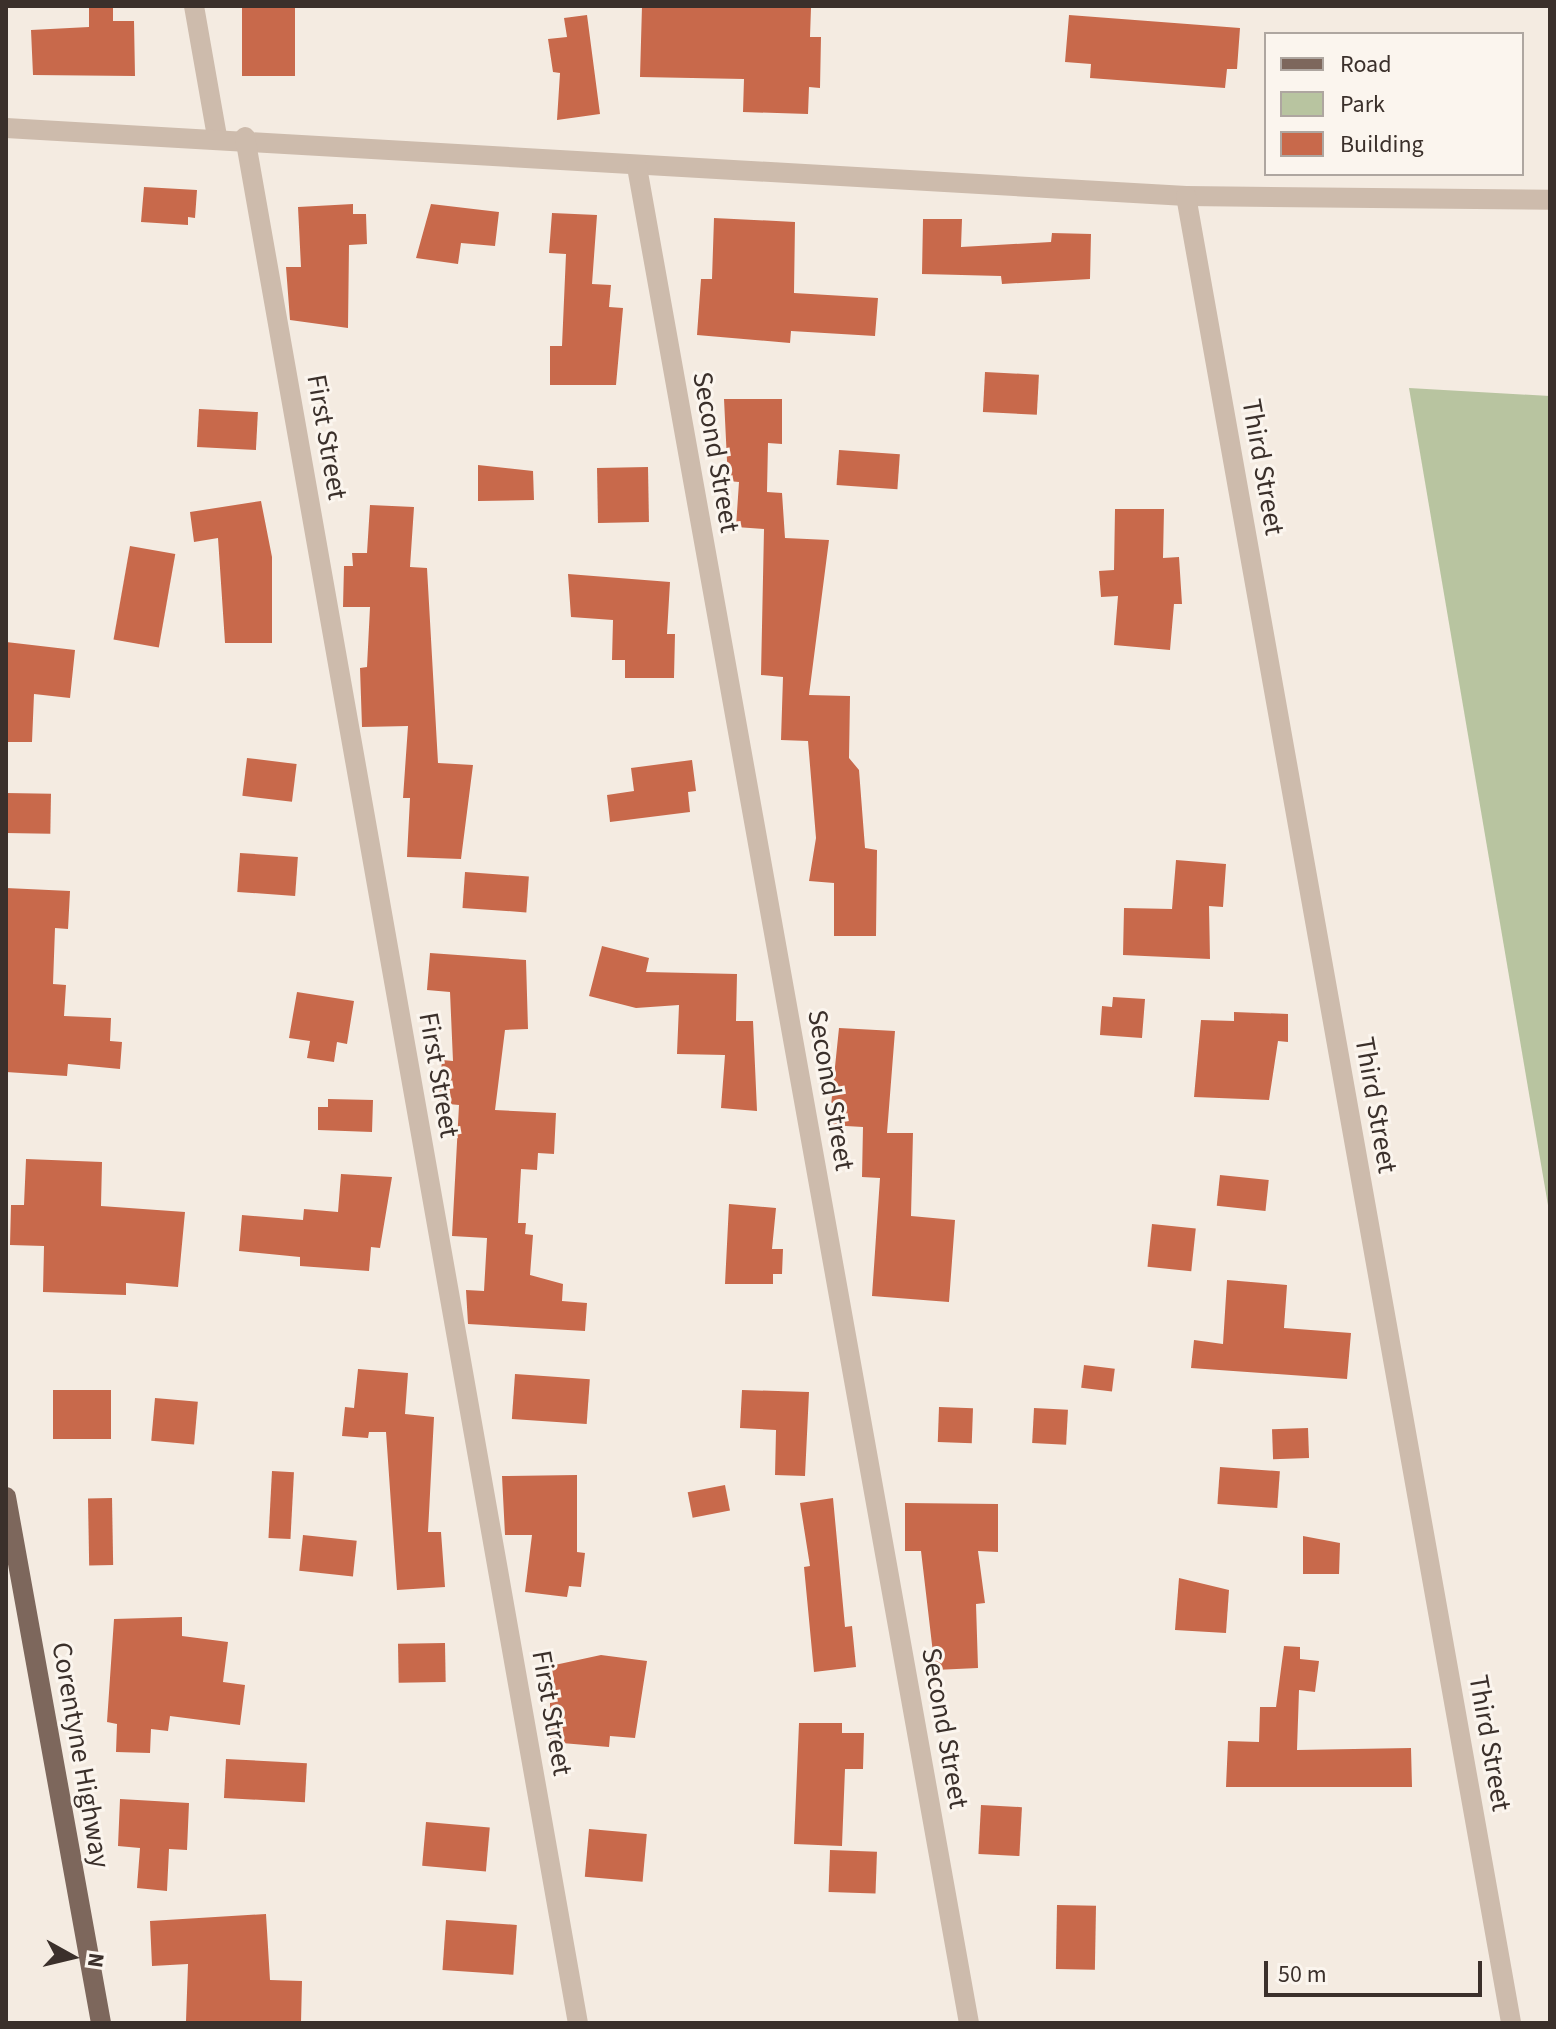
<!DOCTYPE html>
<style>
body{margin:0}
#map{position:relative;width:1556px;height:2029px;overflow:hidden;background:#f4ebe1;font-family:"Source Sans 3",sans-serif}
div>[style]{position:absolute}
.green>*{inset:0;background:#b8c4a0}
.building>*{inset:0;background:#c8694b;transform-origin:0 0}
.minor>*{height:20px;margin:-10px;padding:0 10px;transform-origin:10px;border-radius:10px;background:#cdbbac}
.major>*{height:20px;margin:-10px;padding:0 10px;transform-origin:10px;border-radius:10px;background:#7d675c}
span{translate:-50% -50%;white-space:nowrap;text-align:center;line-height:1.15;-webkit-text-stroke:6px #fbf5ee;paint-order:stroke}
.street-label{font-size:28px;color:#3b302b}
.frame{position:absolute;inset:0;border:8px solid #3b302b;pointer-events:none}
.legend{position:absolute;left:1264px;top:32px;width:260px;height:144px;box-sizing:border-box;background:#fbf5ee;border:2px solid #aea6a0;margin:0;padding:10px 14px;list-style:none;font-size:24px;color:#3b302b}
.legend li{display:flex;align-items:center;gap:16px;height:40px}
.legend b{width:40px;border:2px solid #aea6a0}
.north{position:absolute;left:32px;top:1917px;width:80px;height:80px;-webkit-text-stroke:6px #fbf5ee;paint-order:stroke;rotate:98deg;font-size:22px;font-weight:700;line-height:32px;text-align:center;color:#3b302b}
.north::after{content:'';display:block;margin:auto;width:28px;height:36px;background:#3b302b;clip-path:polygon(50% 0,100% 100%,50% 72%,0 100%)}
.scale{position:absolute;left:1264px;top:1961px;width:218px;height:36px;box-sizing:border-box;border:4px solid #3b302b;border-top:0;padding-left:10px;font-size:24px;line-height:28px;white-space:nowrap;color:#3b302b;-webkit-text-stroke:6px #fbf5ee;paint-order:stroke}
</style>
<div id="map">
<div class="green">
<i style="clip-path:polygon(1409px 388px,1550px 396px,1550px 1217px)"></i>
</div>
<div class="building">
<i style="clip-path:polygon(89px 6px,113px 6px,113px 21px,134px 21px,135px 76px,33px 75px,31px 30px,89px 27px)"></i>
<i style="left:242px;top:6px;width:53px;height:70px"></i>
<i style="clip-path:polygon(642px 6px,811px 8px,810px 37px,821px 37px,820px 88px,809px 87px,808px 114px,743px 112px,744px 79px,640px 77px)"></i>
<i style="clip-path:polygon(587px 15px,600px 114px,557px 120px,560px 73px,553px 72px,548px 39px,567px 37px,564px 18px)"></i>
<i style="clip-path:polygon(1069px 15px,1240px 28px,1237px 69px,1227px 69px,1225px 88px,1090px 78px,1091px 64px,1065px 62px)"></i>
<i style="clip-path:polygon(144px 187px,197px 190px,195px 218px,188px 217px,188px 225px,141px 222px)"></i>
<i style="clip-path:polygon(353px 204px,353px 214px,366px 214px,367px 244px,349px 245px,348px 328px,290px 320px,286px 267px,301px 267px,298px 207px)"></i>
<i style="clip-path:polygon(431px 204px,499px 212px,495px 246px,461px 243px,458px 264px,416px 258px)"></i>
<i style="clip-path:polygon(552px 213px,597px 215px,592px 284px,611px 285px,609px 307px,623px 308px,616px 385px,550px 385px,550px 346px,562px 346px,566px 254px,549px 253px)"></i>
<i style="clip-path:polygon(714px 218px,795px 222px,794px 293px,878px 298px,875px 336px,791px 331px,790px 343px,697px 335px,701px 279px,712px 279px)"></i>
<i style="clip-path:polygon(923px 219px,962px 219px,961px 247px,1051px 242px,1052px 233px,1091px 234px,1090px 279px,1002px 284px,1001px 276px,922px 274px)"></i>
<i style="left:985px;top:372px;width:54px;height:40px;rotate:3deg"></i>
<i style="clip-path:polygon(724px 399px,782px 399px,782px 444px,768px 443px,767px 492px,782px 493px,785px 538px,829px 540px,809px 695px,850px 696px,849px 758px,859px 770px,865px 848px,877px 850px,876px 936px,834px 936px,834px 883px,809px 881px,816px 838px,808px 741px,781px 740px,783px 677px,761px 675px,764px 529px,736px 527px,739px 482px,728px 481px)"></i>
<i style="left:199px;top:409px;width:59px;height:38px;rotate:3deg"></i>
<i style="left:839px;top:450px;width:61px;height:35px;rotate:4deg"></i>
<i style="clip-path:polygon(478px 465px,533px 471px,534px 500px,478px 501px)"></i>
<i style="left:648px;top:467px;width:55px;height:51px;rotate:89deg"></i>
<i style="clip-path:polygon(261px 501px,272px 557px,272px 643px,225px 643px,218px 538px,194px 542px,190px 512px)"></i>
<i style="clip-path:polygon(370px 505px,414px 507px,410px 567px,427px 568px,438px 763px,473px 765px,461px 859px,407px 857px,410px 798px,403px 798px,408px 726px,362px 727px,360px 668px,367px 667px,370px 607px,343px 607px,344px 566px,353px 566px,352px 553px,367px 553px)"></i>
<i style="clip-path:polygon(1115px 509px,1164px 509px,1163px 558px,1179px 557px,1182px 604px,1174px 604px,1170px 650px,1114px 645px,1118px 596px,1101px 597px,1099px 571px,1114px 570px)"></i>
<i style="left:130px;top:546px;width:46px;height:95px;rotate:10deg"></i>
<i style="clip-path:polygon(568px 574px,670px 582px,667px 634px,675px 634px,674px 678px,625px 678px,625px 660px,612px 660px,613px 620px,571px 617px)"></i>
<i style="clip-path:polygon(6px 642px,75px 650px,70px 698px,34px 694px,32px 742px,6px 742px)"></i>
<i style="left:247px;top:758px;width:50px;height:38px;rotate:7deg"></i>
<i style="clip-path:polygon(692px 760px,696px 791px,688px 792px,690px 812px,610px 822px,607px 795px,634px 791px,631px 768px)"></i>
<i style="left:6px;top:793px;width:45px;height:40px;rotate:1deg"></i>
<i style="left:240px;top:853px;width:58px;height:39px;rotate:4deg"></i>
<i style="clip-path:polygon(1176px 860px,1226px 864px,1223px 907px,1209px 906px,1210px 959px,1123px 955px,1124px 908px,1172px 909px)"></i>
<i style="left:465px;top:872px;width:64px;height:36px;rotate:4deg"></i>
<i style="clip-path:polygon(6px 888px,70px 891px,68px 929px,55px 928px,53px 984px,66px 985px,64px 1016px,111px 1018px,110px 1041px,122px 1042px,120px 1069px,68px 1064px,67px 1076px,6px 1072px)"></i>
<i style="clip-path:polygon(602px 946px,649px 958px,646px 972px,737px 974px,736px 1021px,753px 1021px,757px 1111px,721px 1108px,725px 1055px,677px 1054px,679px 1005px,636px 1008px,589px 996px)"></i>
<i style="clip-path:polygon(430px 953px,526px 960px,528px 1029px,505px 1030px,495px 1110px,556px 1113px,554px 1154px,538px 1153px,537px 1170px,521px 1169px,518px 1223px,526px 1223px,525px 1234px,533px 1235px,530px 1275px,563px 1284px,562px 1301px,587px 1303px,585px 1331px,468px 1324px,466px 1290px,484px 1291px,487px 1238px,452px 1236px,459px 1105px,438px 1103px,442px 1060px,453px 1061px,450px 992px,427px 990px)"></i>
<i style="clip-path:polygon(297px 992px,354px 1001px,347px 1044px,337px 1042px,334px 1062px,307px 1058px,310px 1041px,289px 1038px)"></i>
<i style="clip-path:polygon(1113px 997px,1145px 999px,1142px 1038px,1100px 1035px,1102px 1006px,1112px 1007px)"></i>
<i style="clip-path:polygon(1234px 1012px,1288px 1014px,1288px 1042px,1278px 1041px,1269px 1100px,1194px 1097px,1201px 1020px,1234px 1021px)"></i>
<i style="clip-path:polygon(839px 1028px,895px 1031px,887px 1133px,913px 1133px,911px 1216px,955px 1220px,949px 1302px,872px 1296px,880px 1178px,862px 1177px,863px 1127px,829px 1125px)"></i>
<i style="clip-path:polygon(328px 1099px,373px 1100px,372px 1132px,318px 1130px,318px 1107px,328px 1107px)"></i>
<i style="clip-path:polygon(26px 1159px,102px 1162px,101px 1206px,185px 1212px,178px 1287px,126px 1283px,126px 1295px,43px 1292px,44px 1246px,10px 1245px,11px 1205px,24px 1205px)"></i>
<i style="clip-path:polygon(341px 1174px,392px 1177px,380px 1248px,371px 1247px,369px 1271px,300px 1266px,300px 1257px,239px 1251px,242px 1215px,303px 1220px,304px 1209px,338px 1212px)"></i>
<i style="left:1220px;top:1175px;width:49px;height:31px;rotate:6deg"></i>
<i style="clip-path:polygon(729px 1204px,776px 1208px,772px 1249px,783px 1249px,782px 1274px,773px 1274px,773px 1284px,725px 1284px)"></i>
<i style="left:1152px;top:1224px;width:44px;height:43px;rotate:6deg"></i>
<i style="clip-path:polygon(1227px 1280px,1287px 1285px,1284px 1328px,1351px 1333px,1347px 1379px,1191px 1368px,1194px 1340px,1223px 1344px)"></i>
<i style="left:1084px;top:1365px;width:31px;height:23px;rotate:7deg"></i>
<i style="clip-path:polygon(358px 1369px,408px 1373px,405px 1414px,434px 1417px,428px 1532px,441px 1532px,445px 1587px,397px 1590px,386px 1432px,369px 1432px,368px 1438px,342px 1436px,345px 1407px,354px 1408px)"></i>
<i style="left:515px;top:1374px;width:75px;height:45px;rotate:4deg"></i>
<i style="left:111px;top:1390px;width:49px;height:58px;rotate:90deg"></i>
<i style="clip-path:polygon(742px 1390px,809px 1392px,805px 1476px,775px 1475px,776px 1430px,740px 1428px)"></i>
<i style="left:155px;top:1398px;width:43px;height:43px;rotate:5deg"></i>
<i style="left:939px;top:1407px;width:34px;height:35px;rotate:2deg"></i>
<i style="left:1034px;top:1408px;width:34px;height:35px;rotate:3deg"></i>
<i style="left:1308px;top:1428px;width:30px;height:36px;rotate:88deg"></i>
<i style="left:1220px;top:1467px;width:60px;height:37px;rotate:4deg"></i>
<i style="left:272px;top:1471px;width:22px;height:67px;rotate:3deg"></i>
<i style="clip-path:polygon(577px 1475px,577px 1552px,585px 1553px,581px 1587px,569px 1586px,567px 1597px,525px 1592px,532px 1535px,505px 1535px,502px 1476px)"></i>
<i style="left:725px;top:1485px;width:26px;height:38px;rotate:79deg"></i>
<i style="left:112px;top:1498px;width:67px;height:24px;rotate:89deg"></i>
<i style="clip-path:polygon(833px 1498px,845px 1627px,852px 1626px,856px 1667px,814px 1672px,804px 1567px,810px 1566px,800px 1503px)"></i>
<i style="clip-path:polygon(905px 1503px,998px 1504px,998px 1552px,978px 1551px,985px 1603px,976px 1604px,978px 1668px,935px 1670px,921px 1551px,905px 1551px)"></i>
<i style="left:303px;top:1535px;width:54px;height:36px;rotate:6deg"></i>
<i style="clip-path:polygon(1303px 1536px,1340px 1543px,1339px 1574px,1303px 1574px)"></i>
<i style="clip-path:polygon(1179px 1578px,1229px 1590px,1226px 1633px,1175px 1630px)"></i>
<i style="clip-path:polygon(182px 1617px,182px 1636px,228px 1642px,223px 1682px,245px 1685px,240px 1725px,170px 1716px,168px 1731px,151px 1729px,150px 1753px,116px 1752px,117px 1724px,107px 1722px,114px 1619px)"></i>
<i style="left:445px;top:1643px;width:39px;height:47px;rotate:89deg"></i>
<i style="clip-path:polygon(1284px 1646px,1300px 1647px,1300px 1659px,1319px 1661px,1315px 1692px,1299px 1690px,1297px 1750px,1411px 1748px,1412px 1787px,1226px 1787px,1228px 1741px,1259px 1742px,1260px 1707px,1276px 1707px)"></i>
<i style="clip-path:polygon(601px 1655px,647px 1661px,635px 1738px,610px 1736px,609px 1747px,550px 1742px,550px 1666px)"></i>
<i style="clip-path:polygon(799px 1723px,842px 1723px,842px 1733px,864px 1733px,863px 1769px,845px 1769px,842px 1846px,794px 1844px)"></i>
<i style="left:226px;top:1759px;width:81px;height:39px;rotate:3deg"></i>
<i style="clip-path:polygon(120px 1799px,189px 1803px,187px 1850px,169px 1849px,167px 1891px,137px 1888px,140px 1848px,118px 1846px)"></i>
<i style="left:981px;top:1805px;width:41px;height:49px;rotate:3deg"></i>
<i style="left:426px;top:1822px;width:64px;height:44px;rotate:5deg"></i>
<i style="left:589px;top:1829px;width:58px;height:48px;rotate:5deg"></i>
<i style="left:830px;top:1850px;width:47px;height:42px;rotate:2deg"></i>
<i style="left:1057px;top:1905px;width:39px;height:64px;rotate:1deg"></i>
<i style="clip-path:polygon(266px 1914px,270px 1980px,302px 1981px,301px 2023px,186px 2021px,188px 1964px,152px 1966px,150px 1921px)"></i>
<i style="left:446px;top:1920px;width:71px;height:50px;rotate:4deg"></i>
</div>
<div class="minor">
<i style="left:194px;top:6px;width:132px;rotate:80deg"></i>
<i style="left:6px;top:128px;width:1182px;rotate:3.3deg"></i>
<i style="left:1186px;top:196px;width:364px;rotate:0.6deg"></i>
<i style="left:245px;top:137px;width:1915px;rotate:79.99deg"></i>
<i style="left:637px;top:167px;width:1885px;rotate:79.86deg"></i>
<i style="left:1186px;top:196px;width:1856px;rotate:79.91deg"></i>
</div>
<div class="major">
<i style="left:6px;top:1497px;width:535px;rotate:79.76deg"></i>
</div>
<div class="street-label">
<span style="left:327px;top:437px;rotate:80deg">First Street</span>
<span style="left:716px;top:452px;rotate:80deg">Second Street</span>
<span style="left:1263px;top:467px;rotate:80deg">Third Street</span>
<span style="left:439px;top:1075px;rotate:80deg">First Street</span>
<span style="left:831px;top:1090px;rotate:80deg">Second Street</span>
<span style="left:1376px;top:1105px;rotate:80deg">Third Street</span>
<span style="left:552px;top:1713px;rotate:80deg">First Street</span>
<span style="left:945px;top:1728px;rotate:80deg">Second Street</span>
<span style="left:1490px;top:1743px;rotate:80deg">Third Street</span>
<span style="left:81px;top:1755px;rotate:80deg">Corentyne Highway</span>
</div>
<div class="frame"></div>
<ul class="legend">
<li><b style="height:10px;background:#7d675c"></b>Road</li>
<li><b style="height:22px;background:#b8c4a0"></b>Park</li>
<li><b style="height:22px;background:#c8694b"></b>Building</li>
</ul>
<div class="north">N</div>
<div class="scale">50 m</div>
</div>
